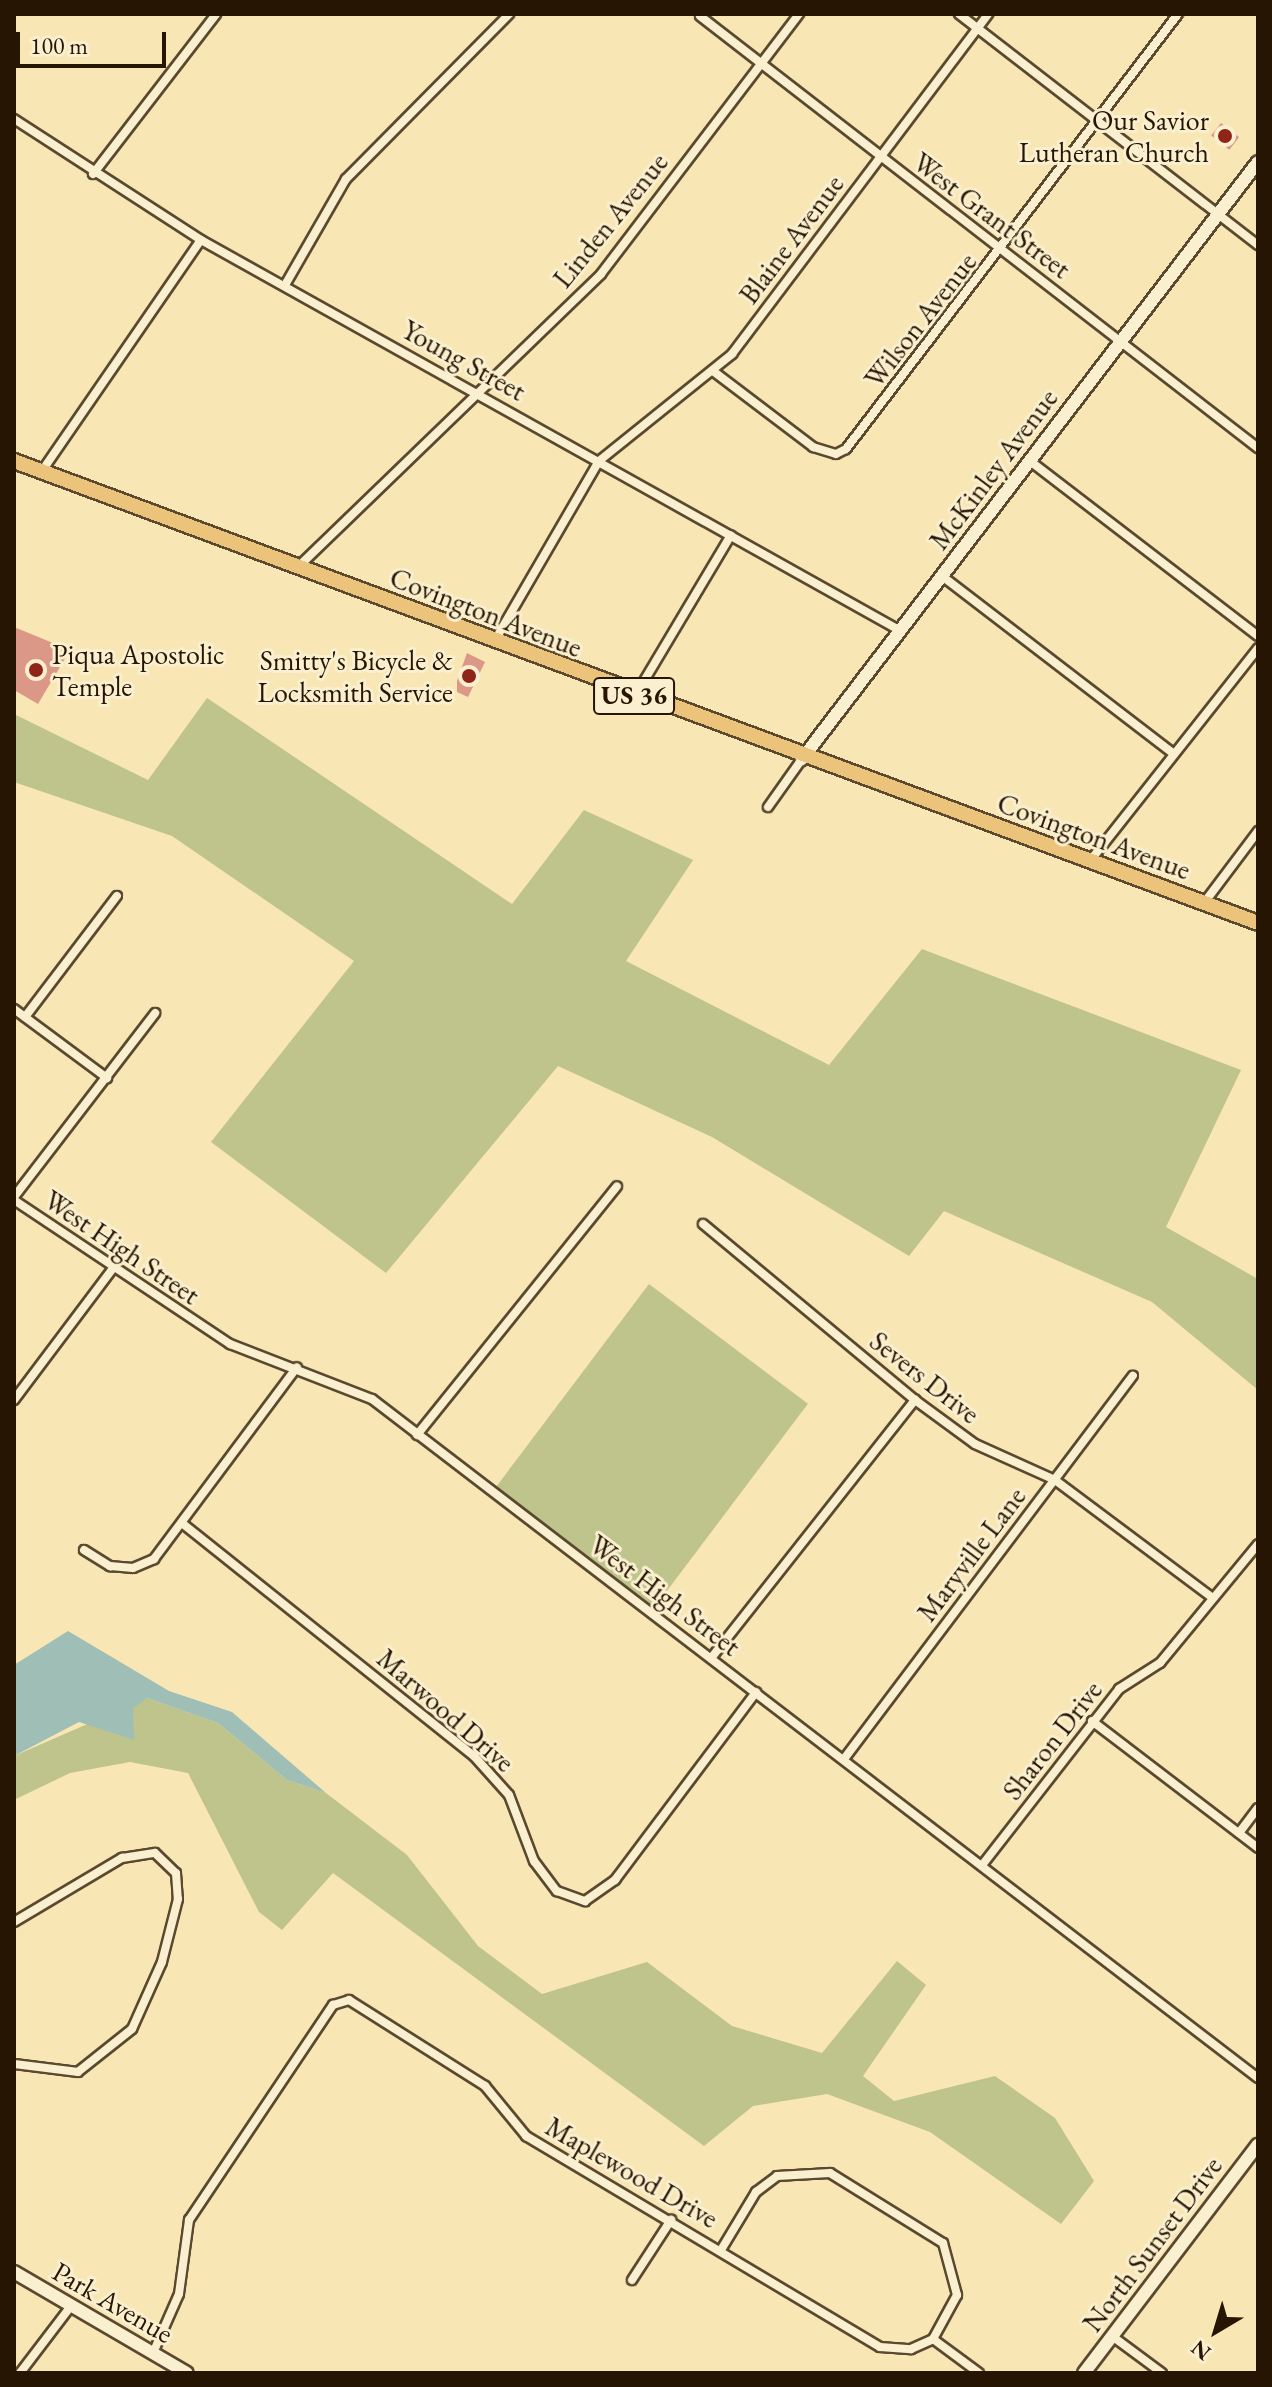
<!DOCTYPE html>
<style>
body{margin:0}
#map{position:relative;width:1272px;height:2387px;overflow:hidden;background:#f8e6b4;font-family:"EB Garamond",serif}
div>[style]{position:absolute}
.green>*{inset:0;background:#bec48c;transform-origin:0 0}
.water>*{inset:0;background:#9fbeb5}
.building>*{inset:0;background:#dc9887;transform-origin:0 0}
.roads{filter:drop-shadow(2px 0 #5a492f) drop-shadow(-2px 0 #5a492f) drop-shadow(0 2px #5a492f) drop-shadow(0 -2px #5a492f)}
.street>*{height:8px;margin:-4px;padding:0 4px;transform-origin:4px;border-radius:4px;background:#faefce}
.secondary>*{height:12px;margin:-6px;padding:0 6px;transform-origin:6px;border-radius:6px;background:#faefce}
.primary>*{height:14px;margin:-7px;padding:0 7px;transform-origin:7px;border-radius:7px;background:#ecc37a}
.dots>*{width:22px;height:22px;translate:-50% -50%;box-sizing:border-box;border:4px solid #faefce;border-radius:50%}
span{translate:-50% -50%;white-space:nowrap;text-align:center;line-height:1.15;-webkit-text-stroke:6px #faefce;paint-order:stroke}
.shield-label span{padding:2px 6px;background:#faefce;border:2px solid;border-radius:6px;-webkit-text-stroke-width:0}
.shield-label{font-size:26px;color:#261503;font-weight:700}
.poi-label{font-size:28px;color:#261503}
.right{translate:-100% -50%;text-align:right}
.left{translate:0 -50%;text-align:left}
.street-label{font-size:28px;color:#261503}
.frame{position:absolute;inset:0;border:16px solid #261503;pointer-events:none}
.north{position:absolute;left:1176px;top:2291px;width:80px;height:80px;-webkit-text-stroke:6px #faefce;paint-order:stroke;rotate:218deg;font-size:22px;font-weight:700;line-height:32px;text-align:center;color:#261503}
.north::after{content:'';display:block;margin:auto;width:28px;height:36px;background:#261503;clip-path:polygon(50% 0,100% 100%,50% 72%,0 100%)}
.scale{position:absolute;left:16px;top:32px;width:150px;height:36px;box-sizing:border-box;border:4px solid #261503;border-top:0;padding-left:10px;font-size:24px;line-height:28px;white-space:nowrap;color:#261503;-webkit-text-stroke:6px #faefce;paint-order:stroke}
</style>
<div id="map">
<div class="green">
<i style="clip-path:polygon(207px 698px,512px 904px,584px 810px,693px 860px,626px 961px,829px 1065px,922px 949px,1241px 1070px,1166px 1227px,1258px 1279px,1258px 1390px,1152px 1302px,944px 1211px,909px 1256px,712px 1137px,558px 1066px,386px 1273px,211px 1142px,354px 961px,172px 836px,14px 782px,14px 714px,148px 780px)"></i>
<i style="left:649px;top:1284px;width:199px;height:261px;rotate:37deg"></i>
<i style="clip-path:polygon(147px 1698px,218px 1723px,287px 1780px,326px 1793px,407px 1855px,478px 1946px,542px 1994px,647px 1962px,732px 2026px,822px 2053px,897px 1961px,926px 1985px,863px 2076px,894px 2101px,995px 2076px,1055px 2118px,1094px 2181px,1061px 2224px,930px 2132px,827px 2094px,753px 2106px,704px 2146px,333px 1873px,282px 1930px,259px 1912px,188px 1773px,130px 1762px,70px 1773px,14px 1800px,14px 1756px)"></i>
</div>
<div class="water">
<i style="clip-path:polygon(68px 1631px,169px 1691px,232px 1712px,326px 1793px,287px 1780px,218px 1723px,147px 1698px,133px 1708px,134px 1740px,79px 1722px,14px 1756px,14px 1665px)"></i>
</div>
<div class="building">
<i style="left:1221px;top:123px;width:23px;height:16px;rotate:38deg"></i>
<i style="clip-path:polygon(14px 627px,70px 650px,38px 704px,14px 690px)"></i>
<i style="clip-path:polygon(467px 653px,485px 662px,468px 697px,457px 692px,457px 681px)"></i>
</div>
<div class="roads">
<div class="street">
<i style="left:959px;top:14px;width:378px;rotate:37.7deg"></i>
<i style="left:700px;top:16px;width:706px;rotate:37.75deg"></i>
<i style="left:14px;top:119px;width:223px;rotate:32.9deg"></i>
<i style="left:201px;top:240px;width:800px;rotate:29.19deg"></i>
<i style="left:93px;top:174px;width:202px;rotate:-52.4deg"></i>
<i style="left:285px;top:285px;width:122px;rotate:-60.1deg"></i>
<i style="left:346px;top:179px;width:232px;rotate:-45.3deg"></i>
<i style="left:713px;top:371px;width:126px;rotate:37.2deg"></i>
<i style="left:813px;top:447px;width:24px;rotate:17deg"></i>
<i style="left:836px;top:454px;width:11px;rotate:-27deg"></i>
<i style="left:846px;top:449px;width:547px;rotate:-52.65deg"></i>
<i style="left:1030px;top:461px;width:287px;rotate:37.5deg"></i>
<i style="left:42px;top:471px;width:280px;rotate:-55.5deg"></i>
<i style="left:299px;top:566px;width:420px;rotate:-44deg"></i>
<i style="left:601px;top:274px;width:327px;rotate:-52.7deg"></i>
<i style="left:942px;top:576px;width:292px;rotate:37.5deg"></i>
<i style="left:494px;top:642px;width:209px;rotate:-59.9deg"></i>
<i style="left:599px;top:461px;width:171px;rotate:-38.8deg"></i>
<i style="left:732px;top:354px;width:426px;rotate:-53deg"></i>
<i style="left:635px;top:696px;width:187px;rotate:-59.2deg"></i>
<i style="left:768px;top:807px;width:59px;rotate:-54.7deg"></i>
<i style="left:1090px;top:861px;width:271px;rotate:-51.7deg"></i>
<i style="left:1204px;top:903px;width:90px;rotate:-53.1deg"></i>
<i style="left:14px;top:1009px;width:116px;rotate:36.6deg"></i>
<i style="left:25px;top:1017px;width:152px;rotate:-52.8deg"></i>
<i style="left:14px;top:1197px;width:232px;rotate:-52.5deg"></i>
<i style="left:14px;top:1200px;width:260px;rotate:33.7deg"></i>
<i style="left:230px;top:1344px;width:152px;rotate:21.2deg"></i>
<i style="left:372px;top:1399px;width:1116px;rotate:37.47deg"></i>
<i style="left:703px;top:1224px;width:276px;rotate:39.7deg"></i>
<i style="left:915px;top:1400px;width:74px;rotate:36.3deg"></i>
<i style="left:975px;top:1444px;width:88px;rotate:24.2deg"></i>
<i style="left:1055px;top:1480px;width:197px;rotate:36.8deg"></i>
<i style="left:14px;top:1400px;width:165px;rotate:-53.1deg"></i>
<i style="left:417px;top:1435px;width:319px;rotate:-51.2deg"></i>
<i style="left:182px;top:1523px;width:374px;rotate:38.6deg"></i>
<i style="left:474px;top:1756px;width:52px;rotate:48.1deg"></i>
<i style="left:509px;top:1795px;width:71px;rotate:69.3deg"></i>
<i style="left:534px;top:1861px;width:38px;rotate:53deg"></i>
<i style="left:557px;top:1891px;width:30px;rotate:20deg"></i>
<i style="left:585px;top:1901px;width:37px;rotate:-35deg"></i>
<i style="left:615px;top:1880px;width:235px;rotate:-53.1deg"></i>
<i style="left:84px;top:1550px;width:31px;rotate:32deg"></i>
<i style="left:110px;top:1566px;width:23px;rotate:5deg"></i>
<i style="left:133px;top:1568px;width:23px;rotate:-23deg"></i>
<i style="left:154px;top:1559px;width:239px;rotate:-53.3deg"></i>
<i style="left:712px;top:1657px;width:328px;rotate:-51.7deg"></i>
<i style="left:1092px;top:1721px;width:209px;rotate:37.4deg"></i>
<i style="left:844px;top:1759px;width:480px;rotate:-53deg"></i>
<i style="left:1239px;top:1833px;width:31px;rotate:-53deg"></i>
<i style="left:983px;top:1864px;width:222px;rotate:-52.1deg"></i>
<i style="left:1119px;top:1689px;width:49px;rotate:-32.4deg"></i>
<i style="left:1160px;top:1663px;width:154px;rotate:-50.5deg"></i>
<i style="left:14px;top:1922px;width:126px;rotate:-30.7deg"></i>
<i style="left:122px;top:1858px;width:33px;rotate:-9deg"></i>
<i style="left:155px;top:1853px;width:29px;rotate:44deg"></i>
<i style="left:176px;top:1873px;width:26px;rotate:86deg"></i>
<i style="left:178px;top:1899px;width:65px;rotate:104.3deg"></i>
<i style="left:162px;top:1962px;width:73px;rotate:114.1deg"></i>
<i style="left:132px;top:2029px;width:69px;rotate:141.5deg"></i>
<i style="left:78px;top:2072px;width:64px;rotate:-172.9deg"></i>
<i style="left:721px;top:2250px;width:68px;rotate:-58.9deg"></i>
<i style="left:756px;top:2192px;width:26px;rotate:-37deg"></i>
<i style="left:777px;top:2176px;width:53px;rotate:-3.2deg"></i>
<i style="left:830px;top:2173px;width:133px;rotate:31.8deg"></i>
<i style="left:943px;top:2243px;width:54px;rotate:74.9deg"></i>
<i style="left:957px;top:2295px;width:50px;rotate:118.6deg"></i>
<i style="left:632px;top:2280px;width:72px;rotate:-57deg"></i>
<i style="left:1112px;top:2336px;width:62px;rotate:36.5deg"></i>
<i style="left:153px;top:2353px;width:64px;rotate:-66.2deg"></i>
<i style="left:179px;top:2294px;width:75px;rotate:-82.3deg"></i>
<i style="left:189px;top:2220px;width:259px;rotate:-56.2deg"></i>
<i style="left:333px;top:2005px;width:17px;rotate:-17deg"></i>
<i style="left:349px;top:2000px;width:161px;rotate:32.3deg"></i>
<i style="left:485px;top:2086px;width:65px;rotate:50.6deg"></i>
<i style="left:526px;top:2136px;width:412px;rotate:30.8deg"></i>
<i style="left:880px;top:2347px;width:31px;rotate:4deg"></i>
<i style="left:911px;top:2349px;width:24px;rotate:-24deg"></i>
<i style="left:933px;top:2339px;width:57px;rotate:36.5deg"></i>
<i style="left:20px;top:2373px;width:84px;rotate:-52.7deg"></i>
</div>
<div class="secondary">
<i style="left:802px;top:759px;width:751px;rotate:-52.63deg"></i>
<i style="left:14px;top:2272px;width:200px;rotate:30.3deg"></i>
<i style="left:1084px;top:2373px;width:287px;rotate:-52.7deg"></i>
</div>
<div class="primary">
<i style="left:14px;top:461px;width:1327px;rotate:20.37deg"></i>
</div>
</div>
<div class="dots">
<i style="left:1225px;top:136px;background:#8f2418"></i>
<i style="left:36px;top:670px;background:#8f2418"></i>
<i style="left:469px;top:676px;background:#8f2418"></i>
</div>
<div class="shield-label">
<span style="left:634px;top:696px">US 36</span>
</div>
<div class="poi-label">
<span class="right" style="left:1209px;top:136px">Our Savior<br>Lutheran Church</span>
<span class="left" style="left:52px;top:670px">Piqua Apostolic<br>Temple</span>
<span class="right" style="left:453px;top:676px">Smitty's Bicycle &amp;<br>Locksmith Service</span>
</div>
<div class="street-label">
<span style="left:992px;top:215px;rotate:37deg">West Grant Street</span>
<span style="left:610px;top:220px;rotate:-51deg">Linden Avenue</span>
<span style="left:791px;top:239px;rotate:-53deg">Blaine Avenue</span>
<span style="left:920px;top:320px;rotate:-52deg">Wilson Avenue</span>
<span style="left:464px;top:360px;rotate:29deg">Young Street</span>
<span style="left:993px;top:469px;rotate:-53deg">McKinley Avenue</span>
<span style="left:486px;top:612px;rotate:21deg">Covington Avenue</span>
<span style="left:1094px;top:836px;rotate:20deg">Covington Avenue</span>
<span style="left:122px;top:1247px;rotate:34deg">West High Street</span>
<span style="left:925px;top:1377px;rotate:38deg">Severs Drive</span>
<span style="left:971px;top:1554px;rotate:-53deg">Maryville Lane</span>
<span style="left:665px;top:1595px;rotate:37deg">West High Street</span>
<span style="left:446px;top:1710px;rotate:41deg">Marwood Drive</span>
<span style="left:1052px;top:1740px;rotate:-52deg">Sharon Drive</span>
<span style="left:632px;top:2172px;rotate:30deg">Maplewood Drive</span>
<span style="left:1152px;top:2244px;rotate:-53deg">North Sunset Drive</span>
<span style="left:113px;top:2302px;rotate:30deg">Park Avenue</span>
</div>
<div class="frame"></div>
<div class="north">N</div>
<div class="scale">100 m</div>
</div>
